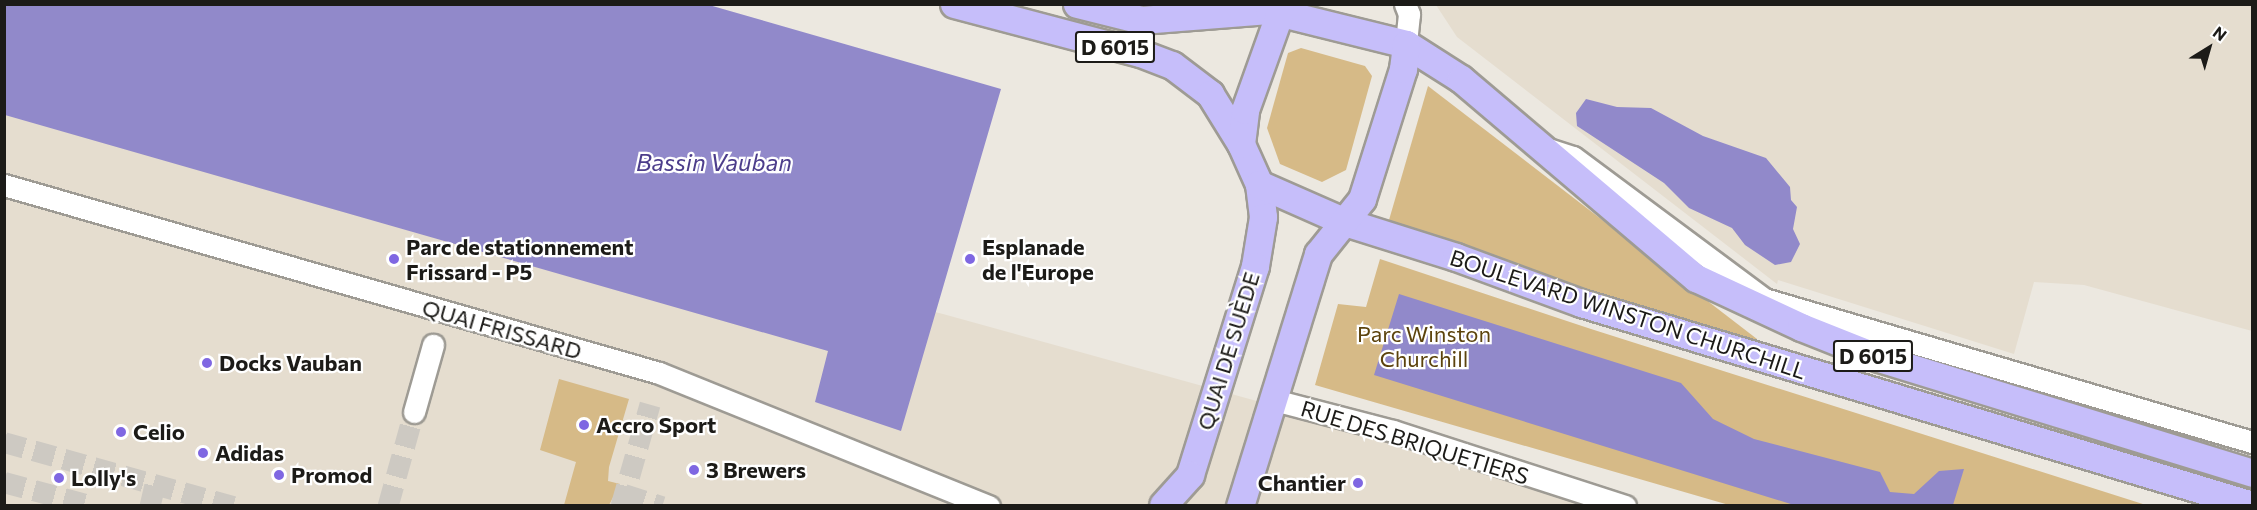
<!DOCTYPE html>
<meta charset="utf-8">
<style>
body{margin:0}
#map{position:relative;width:2257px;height:510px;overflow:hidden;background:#ece8e0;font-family:Commissioner,sans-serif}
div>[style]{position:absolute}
.built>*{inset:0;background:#e5ddcf}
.green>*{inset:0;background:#d6ba87}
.water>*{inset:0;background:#9189ca}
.minor-tunnel>*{height:21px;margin-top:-10.5px;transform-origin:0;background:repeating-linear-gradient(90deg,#cdc9c2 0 21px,transparent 0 31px)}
.roads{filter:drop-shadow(2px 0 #9e9b94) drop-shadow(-2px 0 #9e9b94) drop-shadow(0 2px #9e9b94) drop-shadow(0 -2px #9e9b94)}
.minor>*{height:21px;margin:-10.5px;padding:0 10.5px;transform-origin:10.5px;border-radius:10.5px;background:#fff}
.major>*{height:27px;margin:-13.5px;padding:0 13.5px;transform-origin:13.5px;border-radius:13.5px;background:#c6befa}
.dots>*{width:16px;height:16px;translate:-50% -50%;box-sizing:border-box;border:3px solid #fff;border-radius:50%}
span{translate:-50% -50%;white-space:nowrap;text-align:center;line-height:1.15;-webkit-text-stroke:4.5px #fff;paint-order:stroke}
.shield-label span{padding:2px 4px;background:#fff;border:2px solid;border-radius:4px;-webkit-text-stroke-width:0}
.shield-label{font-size:21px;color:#1c1b18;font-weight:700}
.poi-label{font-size:22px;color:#1c1b18;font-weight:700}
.left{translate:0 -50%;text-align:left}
.right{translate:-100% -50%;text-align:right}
.street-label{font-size:22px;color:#1c1b18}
.park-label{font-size:22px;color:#5c430d}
.water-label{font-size:24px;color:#4c3d8b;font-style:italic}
.frame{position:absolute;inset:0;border:6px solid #1c1b18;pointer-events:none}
.north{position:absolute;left:2179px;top:18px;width:60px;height:60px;-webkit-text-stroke:4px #fff;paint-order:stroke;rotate:37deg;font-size:16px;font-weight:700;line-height:24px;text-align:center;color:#1c1b18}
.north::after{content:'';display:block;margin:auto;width:21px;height:27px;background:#1c1b18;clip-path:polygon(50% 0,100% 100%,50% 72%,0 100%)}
</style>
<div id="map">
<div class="built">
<i style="clip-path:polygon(1436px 5px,2252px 5px,2252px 331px,2084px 285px,2034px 282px,2014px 354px,1778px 280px,1777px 284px,1457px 37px)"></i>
<i style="clip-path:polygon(5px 82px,943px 314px,1632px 505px,5px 506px)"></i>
</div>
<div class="green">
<i style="clip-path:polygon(1301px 48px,1365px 66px,1372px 76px,1346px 170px,1322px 182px,1280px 164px,1267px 128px,1288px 53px)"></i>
<i style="clip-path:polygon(1428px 86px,1757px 339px,1755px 343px,1682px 322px,1389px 220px)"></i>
<i style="clip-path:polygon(1380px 259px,1591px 329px,2146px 505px,1729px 505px,1315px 385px,1338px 304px,1366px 307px)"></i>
<i style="clip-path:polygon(559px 379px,629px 399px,609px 467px,608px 481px,620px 484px,609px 505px,564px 505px,576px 462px,540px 450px)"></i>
</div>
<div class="water">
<i style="clip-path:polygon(4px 5px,709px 5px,1001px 89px,901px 431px,815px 402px,828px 351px,5px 115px)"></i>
<i style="clip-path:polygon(1586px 99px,1617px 107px,1651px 108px,1703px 136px,1766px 158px,1790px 187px,1791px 200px,1797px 207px,1793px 229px,1800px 244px,1791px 262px,1775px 265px,1745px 245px,1732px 228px,1689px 208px,1664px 183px,1577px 126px,1576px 113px)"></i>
<i style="clip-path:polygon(1399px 294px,1681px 383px,1713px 419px,1754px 439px,1880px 472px,1890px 492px,1914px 494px,1939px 471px,1964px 469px,1953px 505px,1794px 505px,1374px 375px)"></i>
</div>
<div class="minor-tunnel">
<i style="left:4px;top:442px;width:238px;rotate:15.6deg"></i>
<i style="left:4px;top:482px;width:92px;rotate:15.1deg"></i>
<i style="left:624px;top:494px;width:40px;rotate:18deg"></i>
<i style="left:150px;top:506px;width:22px;rotate:-77deg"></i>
<i style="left:388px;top:506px;width:98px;rotate:-74.5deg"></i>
<i style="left:621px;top:506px;width:106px;rotate:-74.1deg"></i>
</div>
<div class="roads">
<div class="minor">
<i style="left:1405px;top:4px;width:11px;rotate:68deg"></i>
<i style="left:1409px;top:14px;width:30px;rotate:96deg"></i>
<i style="left:1548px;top:149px;width:26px;rotate:18deg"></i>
<i style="left:1573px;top:157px;width:238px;rotate:36.6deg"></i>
<i style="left:1764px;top:299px;width:509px;rotate:16.33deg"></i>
<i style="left:4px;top:185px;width:681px;rotate:16.01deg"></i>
<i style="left:659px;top:373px;width:356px;rotate:22deg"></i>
<i style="left:1274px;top:400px;width:123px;rotate:14.6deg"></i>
<i style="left:1393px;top:431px;width:244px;rotate:17.9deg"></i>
<i style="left:414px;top:412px;width:70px;rotate:-74.2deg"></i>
</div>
<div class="major">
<i style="left:954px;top:4px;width:192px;rotate:14.8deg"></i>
<i style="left:1140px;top:53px;width:34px;rotate:21deg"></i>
<i style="left:1172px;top:65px;width:48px;rotate:37.3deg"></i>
<i style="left:1210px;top:94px;width:59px;rotate:58.2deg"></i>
<i style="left:1241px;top:144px;width:44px;rotate:65.8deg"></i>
<i style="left:1259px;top:184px;width:33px;rotate:83deg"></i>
<i style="left:1263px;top:217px;width:50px;rotate:99.3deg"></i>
<i style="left:1255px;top:266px;width:219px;rotate:107.3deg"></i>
<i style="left:1190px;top:475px;width:40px;rotate:132deg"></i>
<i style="left:1077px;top:4px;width:66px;rotate:14deg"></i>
<i style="left:1141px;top:20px;width:128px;rotate:-4.5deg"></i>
<i style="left:1269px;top:10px;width:141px;rotate:13.9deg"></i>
<i style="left:1406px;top:44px;width:65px;rotate:32.5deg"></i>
<i style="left:1461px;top:79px;width:308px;rotate:40.3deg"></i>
<i style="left:1696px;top:278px;width:116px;rotate:25deg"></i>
<i style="left:1801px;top:327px;width:84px;rotate:21.7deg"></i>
<i style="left:1879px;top:358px;width:390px;rotate:17.1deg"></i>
<i style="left:1241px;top:144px;width:34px;rotate:-83deg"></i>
<i style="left:1245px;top:110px;width:104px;rotate:-70.3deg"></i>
<i style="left:1259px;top:184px;width:94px;rotate:23.8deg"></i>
<i style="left:1345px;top:222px;width:116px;rotate:17.5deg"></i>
<i style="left:1456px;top:257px;width:133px;rotate:20.2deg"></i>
<i style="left:1581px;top:303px;width:701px;rotate:16.75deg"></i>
<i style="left:1240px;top:506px;width:264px;rotate:-72.8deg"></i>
<i style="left:1318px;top:254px;width:70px;rotate:-51.3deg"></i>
<i style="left:1362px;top:199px;width:136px;rotate:-72.5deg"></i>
<i style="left:1403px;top:69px;width:25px;rotate:-83deg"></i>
</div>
</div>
<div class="dots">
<i style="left:394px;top:259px;background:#7f67e2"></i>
<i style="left:970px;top:259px;background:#7f67e2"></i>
<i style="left:207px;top:363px;background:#7f67e2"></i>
<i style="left:584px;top:425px;background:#7f67e2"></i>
<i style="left:121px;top:432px;background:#7f67e2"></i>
<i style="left:203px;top:453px;background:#7f67e2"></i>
<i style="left:694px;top:470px;background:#7f67e2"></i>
<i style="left:279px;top:475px;background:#7f67e2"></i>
<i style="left:59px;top:478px;background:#7f67e2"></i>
<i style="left:1358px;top:483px;background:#7f67e2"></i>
</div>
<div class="shield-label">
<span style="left:1115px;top:47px">D 6015</span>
<span style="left:1873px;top:356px">D 6015</span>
</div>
<div class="poi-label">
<span class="left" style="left:406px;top:259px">Parc de stationnement<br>Frissard - P5</span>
<span class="left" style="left:982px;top:259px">Esplanade<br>de l'Europe</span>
<span class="left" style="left:219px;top:363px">Docks Vauban</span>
<span class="left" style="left:596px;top:425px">Accro Sport</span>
<span class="left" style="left:133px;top:432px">Celio</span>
<span class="left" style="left:215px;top:453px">Adidas</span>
<span class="left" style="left:706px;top:470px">3 Brewers</span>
<span class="left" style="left:291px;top:475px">Promod</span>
<span class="left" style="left:71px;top:478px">Lolly's</span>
<span class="right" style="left:1346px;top:483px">Chantier</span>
</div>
<div class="street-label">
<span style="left:1628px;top:314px;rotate:18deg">BOULEVARD WINSTON CHURCHILL</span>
<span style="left:502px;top:329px;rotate:16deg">QUAI FRISSARD</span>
<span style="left:1228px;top:351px;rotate:-73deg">QUAI DE SUÈDE</span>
<span style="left:1415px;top:442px;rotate:17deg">RUE DES BRIQUETIERS</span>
</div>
<div class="park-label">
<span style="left:1424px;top:346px">Parc Winston<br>Churchill</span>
</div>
<div class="water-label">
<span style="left:714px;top:162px">Bassin Vauban</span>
</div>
<div class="frame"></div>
<div class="north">N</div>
</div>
